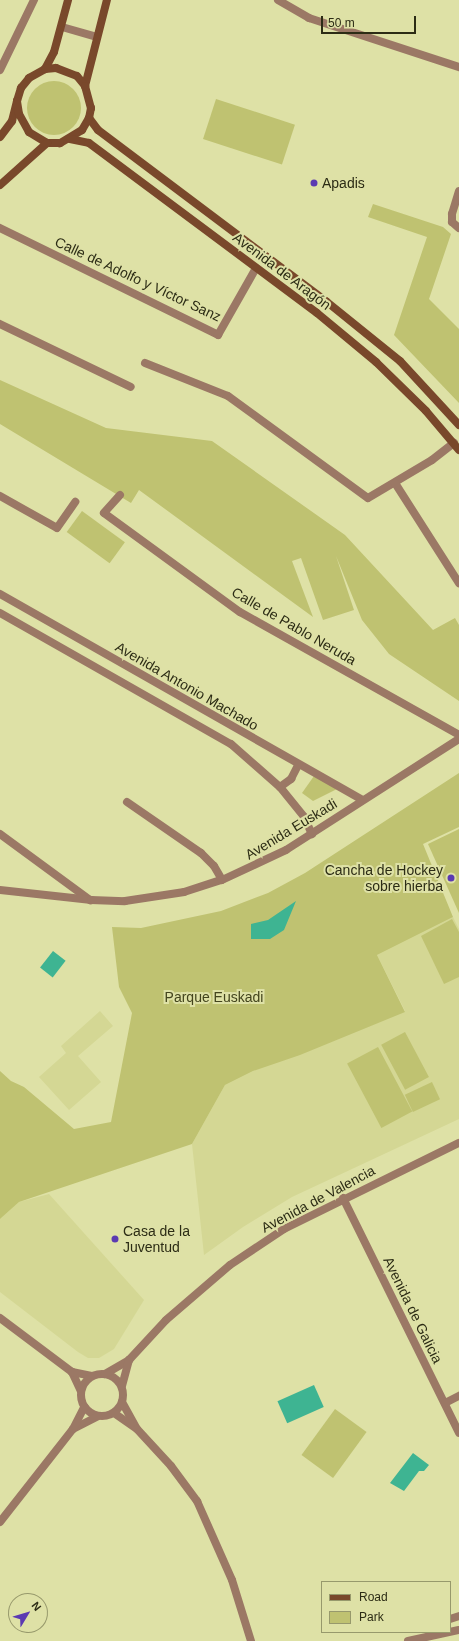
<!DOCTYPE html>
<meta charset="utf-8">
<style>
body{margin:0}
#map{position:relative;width:459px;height:1641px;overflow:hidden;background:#dee1a6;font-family:Arial,sans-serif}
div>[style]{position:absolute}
.built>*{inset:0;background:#d4d794}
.green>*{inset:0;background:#bfc271;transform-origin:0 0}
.round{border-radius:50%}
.water>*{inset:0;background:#3eb492;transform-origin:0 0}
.street>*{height:8px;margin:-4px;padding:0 4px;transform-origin:4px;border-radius:4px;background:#9b7865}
.street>.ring{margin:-4px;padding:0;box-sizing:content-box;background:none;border:8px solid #9b7865;border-radius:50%}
.secondary>*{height:8px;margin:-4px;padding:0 4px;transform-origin:4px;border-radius:4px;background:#79482b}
.dots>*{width:11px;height:11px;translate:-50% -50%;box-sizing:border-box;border:2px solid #dee1a6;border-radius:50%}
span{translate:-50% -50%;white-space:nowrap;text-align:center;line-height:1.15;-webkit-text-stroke:4px #dee1a6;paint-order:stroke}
.poi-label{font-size:14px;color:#2c2c15}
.left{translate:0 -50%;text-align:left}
.right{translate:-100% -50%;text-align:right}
.street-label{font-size:14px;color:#2c2c15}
.park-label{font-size:14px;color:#43441d}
.legend{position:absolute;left:321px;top:1581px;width:130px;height:52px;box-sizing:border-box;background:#dee1a6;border:1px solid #97996c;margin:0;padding:5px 7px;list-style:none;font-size:12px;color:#2c2c15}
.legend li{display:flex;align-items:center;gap:8px;height:20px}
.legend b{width:20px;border:1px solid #97996c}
.north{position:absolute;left:8px;top:1593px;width:40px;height:40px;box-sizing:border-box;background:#dee1a6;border:1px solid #97996c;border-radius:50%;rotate:52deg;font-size:11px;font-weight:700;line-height:16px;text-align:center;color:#2c2c15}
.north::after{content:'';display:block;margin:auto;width:14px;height:18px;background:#5b3ab2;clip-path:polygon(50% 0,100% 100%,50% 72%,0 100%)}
.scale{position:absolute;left:321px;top:16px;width:95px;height:18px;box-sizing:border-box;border:2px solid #2c2c15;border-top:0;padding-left:5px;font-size:12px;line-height:14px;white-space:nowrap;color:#2c2c15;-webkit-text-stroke:3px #dee1a6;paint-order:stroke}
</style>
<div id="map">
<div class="built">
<i style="clip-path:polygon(453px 917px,459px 929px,459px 1119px,292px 1197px,243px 1227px,204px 1255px,192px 1144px,225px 1085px,253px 1071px,405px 1011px,377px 955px)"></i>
<i style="clip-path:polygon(100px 1011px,113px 1026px,78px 1056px,101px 1082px,69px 1110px,39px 1077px,66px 1053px,61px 1046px)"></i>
<i style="clip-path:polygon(49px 1194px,144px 1300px,114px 1349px,99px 1358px,88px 1358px,78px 1352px,0 1292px,0 1219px,19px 1202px)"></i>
</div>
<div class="green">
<i class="round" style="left:27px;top:81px;width:54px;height:54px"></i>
<i style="left:216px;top:99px;width:83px;height:42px;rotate:18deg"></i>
<i style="clip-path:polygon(373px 204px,443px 227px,451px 234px,429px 299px,459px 329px,459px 403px,394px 335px,427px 237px,368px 217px)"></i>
<i style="clip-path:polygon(0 380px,106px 428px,212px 441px,345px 535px,433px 630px,455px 618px,459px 625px,459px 701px,389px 654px,362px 620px,336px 556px,354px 610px,323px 620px,301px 558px,292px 561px,313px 617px,139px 490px,131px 503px,0 424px)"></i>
<i style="left:82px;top:511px;width:53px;height:26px;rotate:36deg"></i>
<i style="clip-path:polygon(459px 773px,459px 827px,423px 844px,453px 917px,377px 955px,405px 1012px,300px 1055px,253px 1071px,225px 1085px,192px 1144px,19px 1202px,0 1219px,0 1071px,11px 1081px,24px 1087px,74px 1129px,111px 1122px,132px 1013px,119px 987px,112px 927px,141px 928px,221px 911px,268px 893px,305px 873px)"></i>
<i style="clip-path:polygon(314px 776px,337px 789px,313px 801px,302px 793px)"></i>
<i style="clip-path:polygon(459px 829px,459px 913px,428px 844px)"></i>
<i style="clip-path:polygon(452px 919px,459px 932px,459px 977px,444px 984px,421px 936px)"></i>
<i style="left:405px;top:1032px;width:51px;height:27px;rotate:62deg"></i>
<i style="left:378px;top:1047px;width:73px;height:35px;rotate:62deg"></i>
<i style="left:432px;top:1082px;width:19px;height:30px;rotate:65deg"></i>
<i style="left:335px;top:1409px;width:39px;height:57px;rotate:36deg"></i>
</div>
<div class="water">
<i style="clip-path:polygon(296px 901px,284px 930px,270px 939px,251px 939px,251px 924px,268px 920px)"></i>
<i style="left:53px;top:951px;width:16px;height:21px;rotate:38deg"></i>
<i style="left:314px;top:1385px;width:24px;height:40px;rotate:66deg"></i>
<i style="clip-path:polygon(413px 1453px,429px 1465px,424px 1471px,419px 1471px,404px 1491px,390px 1483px)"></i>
</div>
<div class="street">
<i style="left:278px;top:0;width:36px;rotate:30deg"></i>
<i style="left:309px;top:18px;width:158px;rotate:18.1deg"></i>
<i style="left:62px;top:27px;width:36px;rotate:16deg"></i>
<i style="left:0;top:70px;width:78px;rotate:-64.1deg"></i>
<i style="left:459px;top:191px;width:24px;rotate:107deg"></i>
<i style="left:452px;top:214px;width:8px;rotate:90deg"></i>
<i style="left:452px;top:222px;width:9px;rotate:41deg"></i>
<i style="left:0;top:228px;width:243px;rotate:26.1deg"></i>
<i style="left:218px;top:335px;width:77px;rotate:-60.4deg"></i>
<i style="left:0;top:324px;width:145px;rotate:25.7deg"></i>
<i style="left:145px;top:363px;width:89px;rotate:21.7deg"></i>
<i style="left:228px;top:396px;width:173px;rotate:36.1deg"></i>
<i style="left:368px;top:498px;width:74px;rotate:-30.7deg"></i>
<i style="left:432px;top:460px;width:28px;rotate:-38deg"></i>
<i style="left:395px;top:483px;width:119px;rotate:57.4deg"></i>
<i style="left:120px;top:495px;width:24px;rotate:132deg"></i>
<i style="left:104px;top:513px;width:168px;rotate:36.1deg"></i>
<i style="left:240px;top:612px;width:251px;rotate:29.3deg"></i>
<i style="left:0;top:496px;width:65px;rotate:29.3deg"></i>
<i style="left:57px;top:528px;width:32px;rotate:-55deg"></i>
<i style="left:0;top:594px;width:417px;rotate:29.6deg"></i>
<i style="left:0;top:613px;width:266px;rotate:29.6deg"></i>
<i style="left:231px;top:744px;width:65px;rotate:41.3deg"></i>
<i style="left:280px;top:787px;width:38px;rotate:51deg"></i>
<i style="left:304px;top:817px;width:19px;rotate:65deg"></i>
<i style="left:280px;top:787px;width:14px;rotate:-36deg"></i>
<i style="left:291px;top:779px;width:16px;rotate:-63deg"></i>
<i style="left:127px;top:802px;width:90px;rotate:34.6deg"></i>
<i style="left:201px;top:853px;width:18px;rotate:45deg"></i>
<i style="left:214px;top:866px;width:16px;rotate:60deg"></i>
<i style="left:0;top:834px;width:112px;rotate:36.3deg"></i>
<i style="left:0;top:890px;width:92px;rotate:6.3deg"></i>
<i style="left:91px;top:900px;width:34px;rotate:2deg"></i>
<i style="left:125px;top:901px;width:60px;rotate:-8.7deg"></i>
<i style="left:184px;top:892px;width:40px;rotate:-18deg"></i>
<i style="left:222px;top:880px;width:71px;rotate:-25.1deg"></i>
<i style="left:286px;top:850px;width:206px;rotate:-32.7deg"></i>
<i style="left:343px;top:1198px;width:262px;rotate:63.7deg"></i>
<i style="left:0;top:1318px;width:90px;rotate:36.9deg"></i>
<i style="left:72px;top:1372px;width:21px;rotate:65deg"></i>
<i style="left:72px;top:1372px;width:20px;rotate:11deg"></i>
<i class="ring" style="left:81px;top:1374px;width:34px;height:34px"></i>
<i style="left:105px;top:1374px;width:28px;rotate:-30deg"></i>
<i style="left:129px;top:1360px;width:54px;rotate:-47.2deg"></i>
<i style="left:166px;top:1320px;width:84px;rotate:-40.7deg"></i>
<i style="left:230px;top:1265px;width:65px;rotate:-33.7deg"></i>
<i style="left:284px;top:1229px;width:195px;rotate:-26.2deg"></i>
<i style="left:122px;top:1386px;width:27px;rotate:-75deg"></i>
<i style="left:122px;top:1402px;width:29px;rotate:61deg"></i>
<i style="left:445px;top:1403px;width:16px;rotate:-27deg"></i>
<i style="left:114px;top:1413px;width:28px;rotate:35deg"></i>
<i style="left:137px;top:1429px;width:50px;rotate:47.4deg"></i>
<i style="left:171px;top:1466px;width:44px;rotate:53.4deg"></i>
<i style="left:197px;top:1501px;width:86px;rotate:66.1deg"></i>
<i style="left:232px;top:1580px;width:64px;rotate:72.7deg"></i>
<i style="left:73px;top:1429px;width:28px;rotate:-27deg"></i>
<i style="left:0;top:1522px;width:118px;rotate:-51.9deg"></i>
<i style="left:73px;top:1429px;width:25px;rotate:-63deg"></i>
<i style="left:450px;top:1619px;width:9px;rotate:-18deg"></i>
<i style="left:408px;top:1641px;width:52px;rotate:-12.2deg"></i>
</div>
<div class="secondary">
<i style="left:45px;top:69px;width:19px;rotate:-62deg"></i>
<i style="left:54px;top:52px;width:54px;rotate:-74.9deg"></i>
<i style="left:85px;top:86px;width:89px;rotate:-75.7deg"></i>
<i style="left:89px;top:118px;width:15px;rotate:53deg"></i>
<i style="left:98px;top:130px;width:286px;rotate:36.9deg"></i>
<i style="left:327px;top:302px;width:94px;rotate:38.9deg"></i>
<i style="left:400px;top:361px;width:87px;rotate:47.3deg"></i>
<i style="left:0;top:137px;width:20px;rotate:-53deg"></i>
<i style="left:12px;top:121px;width:21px;rotate:-76deg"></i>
<i style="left:17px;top:101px;width:14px;rotate:-73deg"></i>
<i style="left:21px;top:88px;width:13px;rotate:-51deg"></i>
<i style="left:29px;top:78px;width:18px;rotate:-29deg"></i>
<i style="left:45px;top:69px;width:11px;rotate:-5deg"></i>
<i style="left:56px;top:68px;width:22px;rotate:21deg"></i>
<i style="left:77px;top:76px;width:13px;rotate:51deg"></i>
<i style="left:85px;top:86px;width:23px;rotate:75deg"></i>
<i style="left:91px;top:108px;width:10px;rotate:101deg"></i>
<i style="left:89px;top:118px;width:14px;rotate:120deg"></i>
<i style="left:82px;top:130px;width:26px;rotate:149deg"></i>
<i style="left:60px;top:143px;width:13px;rotate:180deg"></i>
<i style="left:47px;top:143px;width:21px;rotate:-149deg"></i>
<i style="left:29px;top:132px;width:21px;rotate:-119deg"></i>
<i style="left:19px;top:114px;width:13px;rotate:-99deg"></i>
<i style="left:70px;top:139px;width:19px;rotate:12deg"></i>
<i style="left:89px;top:143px;width:284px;rotate:36.7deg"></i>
<i style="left:317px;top:313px;width:77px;rotate:39.7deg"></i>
<i style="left:376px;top:362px;width:70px;rotate:44.4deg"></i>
<i style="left:426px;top:411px;width:51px;rotate:49.8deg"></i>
<i style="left:0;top:185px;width:63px;rotate:-41.8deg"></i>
</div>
<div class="dots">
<i style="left:314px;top:183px;background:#5b3ab2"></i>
<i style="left:451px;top:878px;background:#5b3ab2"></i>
<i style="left:115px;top:1239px;background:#5b3ab2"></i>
</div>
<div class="poi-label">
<span class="left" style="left:322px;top:183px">Apadis</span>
<span class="right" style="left:443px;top:878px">Cancha de Hockey<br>sobre hierba</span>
<span class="left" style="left:123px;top:1239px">Casa de la<br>Juventud</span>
</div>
<div class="street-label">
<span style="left:282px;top:271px;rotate:37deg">Avenida de Aragón</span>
<span style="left:138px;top:279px;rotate:25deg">Calle de Adolfo y Víctor Sanz</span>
<span style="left:294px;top:626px;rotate:30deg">Calle de Pablo Neruda</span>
<span style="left:187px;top:686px;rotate:30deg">Avenida Antonio Machado</span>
<span style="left:291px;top:829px;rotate:-31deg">Avenida Euskadi</span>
<span style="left:318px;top:1199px;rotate:-28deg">Avenida de Valencia</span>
<span style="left:413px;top:1310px;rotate:64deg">Avenida de Galicia</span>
</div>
<div class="park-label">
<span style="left:214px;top:997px">Parque Euskadi</span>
</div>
<ul class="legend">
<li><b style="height:5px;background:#79482b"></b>Road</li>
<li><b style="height:11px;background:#bfc271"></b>Park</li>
</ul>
<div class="north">N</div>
<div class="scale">50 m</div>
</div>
